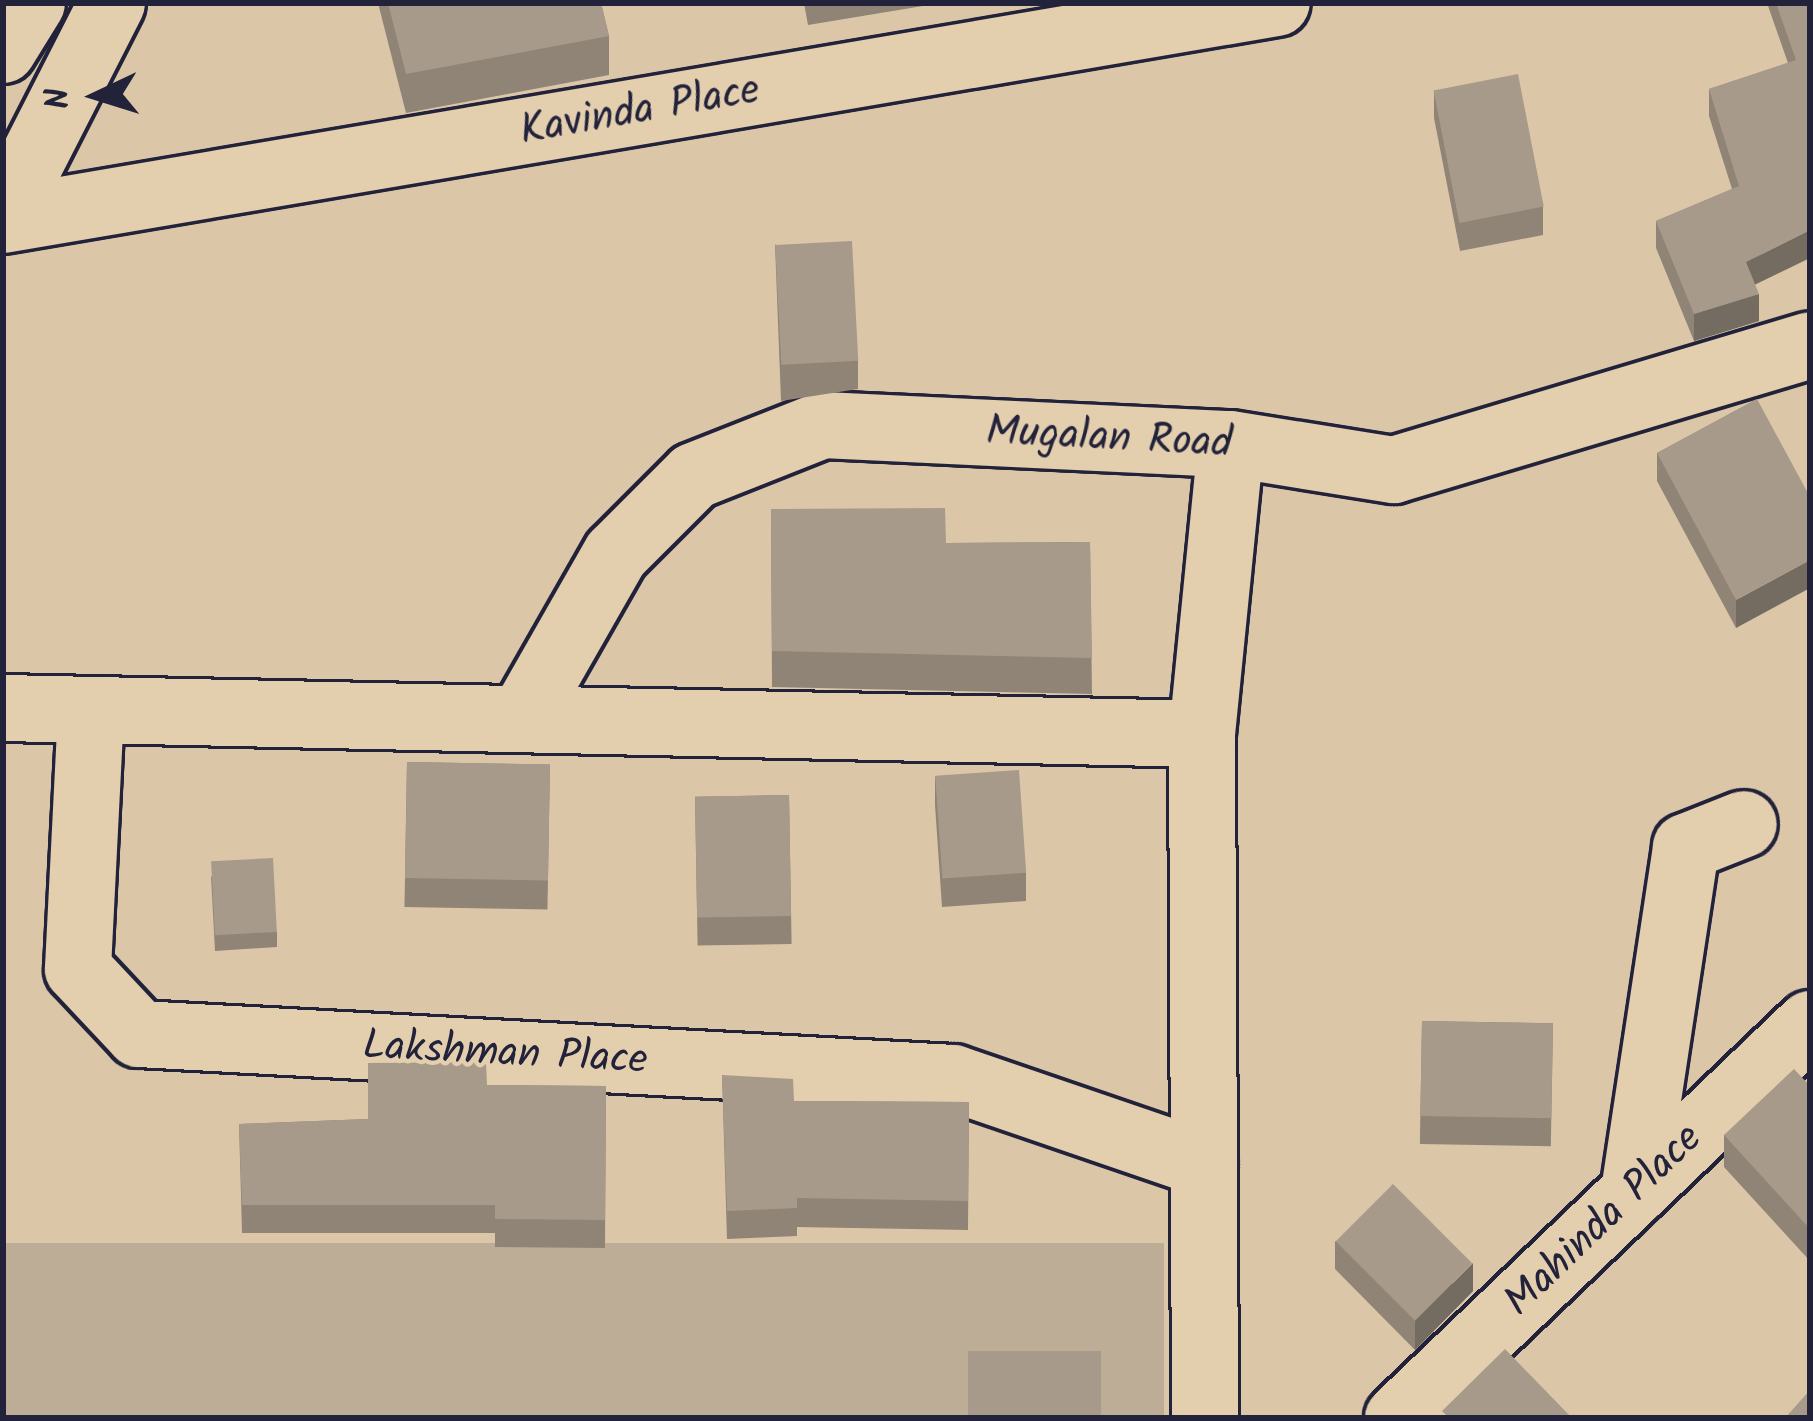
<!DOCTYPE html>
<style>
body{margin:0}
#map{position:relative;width:1813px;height:1421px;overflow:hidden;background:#dbc7a8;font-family:Kalam,sans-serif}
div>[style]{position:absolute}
.green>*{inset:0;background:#bdac96;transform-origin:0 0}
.roads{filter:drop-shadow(3px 0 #22223b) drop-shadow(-3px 0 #22223b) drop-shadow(0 3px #22223b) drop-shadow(0 -3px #22223b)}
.minor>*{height:66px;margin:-33px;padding:0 33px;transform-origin:33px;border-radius:33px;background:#e3cead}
.trunk>*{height:66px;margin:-33px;padding:0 33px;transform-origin:33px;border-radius:33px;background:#e3cead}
.wall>*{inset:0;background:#908477;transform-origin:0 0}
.shaded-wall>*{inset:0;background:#756c61}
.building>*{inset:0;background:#a79a8a;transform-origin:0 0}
span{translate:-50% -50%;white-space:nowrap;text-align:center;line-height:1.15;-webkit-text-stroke:9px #e3cead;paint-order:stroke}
.street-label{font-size:42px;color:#22223b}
.frame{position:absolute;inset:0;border:6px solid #22223b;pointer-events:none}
.north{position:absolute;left:36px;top:36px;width:120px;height:120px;-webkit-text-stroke:9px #e3cead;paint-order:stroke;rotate:266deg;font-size:33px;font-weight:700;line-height:48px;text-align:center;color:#22223b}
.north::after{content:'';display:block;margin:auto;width:42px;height:54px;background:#22223b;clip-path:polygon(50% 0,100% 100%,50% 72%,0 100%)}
</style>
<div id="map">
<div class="green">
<i style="left:3px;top:1243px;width:1161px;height:175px"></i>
</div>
<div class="roads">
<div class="minor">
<i style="left:3px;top:220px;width:1292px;rotate:-9.67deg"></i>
<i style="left:3px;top:708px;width:1199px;rotate:1.24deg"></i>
<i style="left:91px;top:711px;width:258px;rotate:92.9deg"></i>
<i style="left:78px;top:969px;width:89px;rotate:46.8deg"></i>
<i style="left:139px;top:1034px;width:815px;rotate:3.09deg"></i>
<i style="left:953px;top:1078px;width:265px;rotate:18.9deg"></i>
<i style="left:524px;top:715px;width:185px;rotate:-60.3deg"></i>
<i style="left:616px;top:554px;width:110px;rotate:-45deg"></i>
<i style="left:694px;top:476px;width:139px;rotate:-21.6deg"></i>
<i style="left:823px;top:425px;width:408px;rotate:2.7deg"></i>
<i style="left:1231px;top:444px;width:165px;rotate:9.1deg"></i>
<i style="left:1394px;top:470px;width:434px;rotate:-16.7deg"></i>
<i style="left:1634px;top:1192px;width:349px;rotate:-81.4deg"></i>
<i style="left:1686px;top:847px;width:62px;rotate:-21.6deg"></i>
<i style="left:1205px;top:1418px;width:684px;rotate:-90.25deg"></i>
<i style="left:1202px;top:734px;width:291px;rotate:-84.3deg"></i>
<i style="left:1398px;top:1418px;width:570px;rotate:-43.72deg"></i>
</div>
<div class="trunk">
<i style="left:3px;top:50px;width:55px;rotate:-58.3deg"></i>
<i style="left:3px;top:217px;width:240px;rotate:-63deg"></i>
</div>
</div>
<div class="wall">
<i style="clip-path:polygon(378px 3px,601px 3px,609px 36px,609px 75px,406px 113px)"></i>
<i style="clip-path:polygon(804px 3px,929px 3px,929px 5px,808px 25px)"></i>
<i style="clip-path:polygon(1767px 3px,1810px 3px,1755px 284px,1759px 321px,1694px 341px,1656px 248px,1656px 221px,1732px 189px,1709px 116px,1709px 89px,1788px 63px)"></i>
<i style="clip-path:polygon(1434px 90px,1543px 207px,1543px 235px,1460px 251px,1434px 118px)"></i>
<i style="clip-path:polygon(775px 244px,858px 361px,858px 389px,781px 401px)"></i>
<i style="clip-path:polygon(1757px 399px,1736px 628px,1657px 481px,1657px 453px)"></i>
<i style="clip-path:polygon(771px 509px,946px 543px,1090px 542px,1092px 694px,772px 687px)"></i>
<i style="left:407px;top:762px;width:143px;height:145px;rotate:1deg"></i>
<i style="clip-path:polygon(935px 776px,1026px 873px,1026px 901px,942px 907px,935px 805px)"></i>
<i style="left:789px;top:795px;width:149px;height:94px;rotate:89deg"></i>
<i style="clip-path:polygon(211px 876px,277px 932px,277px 947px,215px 951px)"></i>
<i style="left:1422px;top:1021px;width:131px;height:123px;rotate:1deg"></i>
<i style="clip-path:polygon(722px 1075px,794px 1101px,969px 1102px,968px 1230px,797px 1227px,797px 1236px,727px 1239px)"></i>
<i style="clip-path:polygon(487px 1085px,606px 1086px,605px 1248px,495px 1247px,495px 1233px,242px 1233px,239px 1124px,368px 1119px)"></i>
<i style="clip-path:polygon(1810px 1086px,1810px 1261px,1724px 1167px,1724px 1135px)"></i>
<i style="clip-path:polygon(1335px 1241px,1473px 1291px,1415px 1350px,1335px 1269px)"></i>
</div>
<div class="shaded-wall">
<i style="clip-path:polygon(1810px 230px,1810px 258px,1746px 289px,1746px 262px)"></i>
<i style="clip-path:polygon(1759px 294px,1759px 321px,1694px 341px,1694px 314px)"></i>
<i style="clip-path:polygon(1810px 560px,1810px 588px,1736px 628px,1736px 600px)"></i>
<i style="clip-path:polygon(1473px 1263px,1473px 1291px,1415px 1350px,1415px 1321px)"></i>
</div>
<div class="building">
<i style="clip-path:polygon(388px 3px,601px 3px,609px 36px,406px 74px)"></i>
<i style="clip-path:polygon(1776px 3px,1810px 3px,1810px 230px,1746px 262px,1759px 294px,1694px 314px,1656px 221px,1739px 186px,1709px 89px,1796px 60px)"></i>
<i style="left:1518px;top:74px;width:135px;height:86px;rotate:79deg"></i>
<i style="left:852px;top:241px;width:120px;height:77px;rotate:87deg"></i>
<i style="clip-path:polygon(1757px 399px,1810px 497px,1810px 560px,1736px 600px,1657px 453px)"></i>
<i style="clip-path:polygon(945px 508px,946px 543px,1090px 542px,1092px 658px,772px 651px,771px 509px)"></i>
<i style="left:407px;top:762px;width:143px;height:116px;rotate:1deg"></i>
<i style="left:1019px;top:770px;width:103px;height:84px;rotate:86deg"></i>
<i style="left:789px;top:795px;width:121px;height:94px;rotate:89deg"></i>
<i style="left:273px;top:858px;width:74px;height:62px;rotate:87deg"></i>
<i style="left:1422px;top:1021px;width:131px;height:95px;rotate:1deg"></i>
<i style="clip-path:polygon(486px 1062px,487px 1085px,606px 1086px,605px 1220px,495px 1219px,495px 1205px,242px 1205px,239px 1124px,368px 1119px,368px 1063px)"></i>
<i style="clip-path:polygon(1794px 1069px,1810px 1086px,1810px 1229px,1724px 1135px)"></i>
<i style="clip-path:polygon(722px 1075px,793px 1079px,794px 1101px,969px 1102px,968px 1201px,797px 1198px,797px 1208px,727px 1211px)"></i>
<i style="left:1393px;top:1184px;width:112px;height:81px;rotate:45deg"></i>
<i style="clip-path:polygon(1505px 1349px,1572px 1418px,1449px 1418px,1442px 1411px)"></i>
<i style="left:968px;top:1351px;width:133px;height:67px"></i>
<i style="clip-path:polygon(1810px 1390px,1810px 1418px,1785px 1418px)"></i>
</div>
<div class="street-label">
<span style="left:640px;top:112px;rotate:-10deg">Kavinda Place</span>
<span style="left:1109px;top:439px;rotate:3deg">Mugalan Road</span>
<span style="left:505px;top:1054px;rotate:3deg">Lakshman Place</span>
<span style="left:1604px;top:1221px;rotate:-44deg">Mahinda Place</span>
</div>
<div class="frame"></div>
<div class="north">N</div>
</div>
